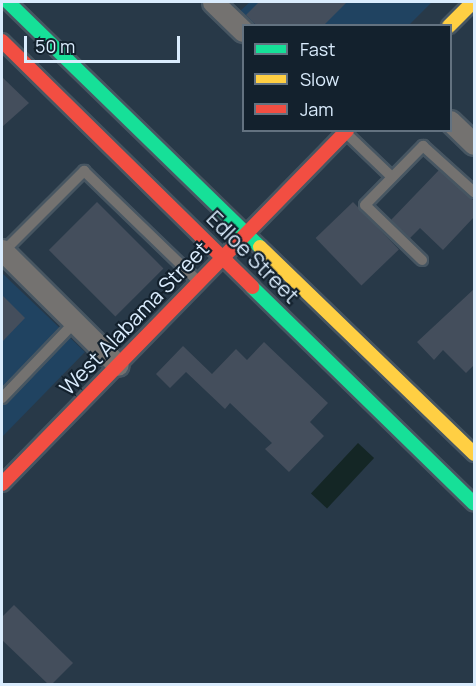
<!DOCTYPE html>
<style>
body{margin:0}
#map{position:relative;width:476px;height:686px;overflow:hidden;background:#283948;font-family:Manrope,sans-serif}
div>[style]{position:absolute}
.built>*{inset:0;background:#204361}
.water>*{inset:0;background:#142625;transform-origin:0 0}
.building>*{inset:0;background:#444e5c;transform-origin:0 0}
.roads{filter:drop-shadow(2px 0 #475662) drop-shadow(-2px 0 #475662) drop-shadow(0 2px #475662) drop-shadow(0 -2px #475662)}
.lane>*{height:10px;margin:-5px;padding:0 5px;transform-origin:5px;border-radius:5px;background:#747270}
.street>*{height:21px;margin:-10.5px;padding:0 10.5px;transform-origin:10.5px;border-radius:10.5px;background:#747270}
.fast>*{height:14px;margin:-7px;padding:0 7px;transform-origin:7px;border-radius:7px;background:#16e098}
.slow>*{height:14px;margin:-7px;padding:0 7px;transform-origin:7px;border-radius:7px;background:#ffcf43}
.jam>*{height:14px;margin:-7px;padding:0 7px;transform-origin:7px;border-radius:7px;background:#f24e42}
span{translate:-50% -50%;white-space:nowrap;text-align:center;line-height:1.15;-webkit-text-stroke:4.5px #13212d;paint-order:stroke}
.street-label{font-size:21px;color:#daecfd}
.frame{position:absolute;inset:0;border:3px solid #daecfd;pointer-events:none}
.legend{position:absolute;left:242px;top:24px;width:210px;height:108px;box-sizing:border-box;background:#13212d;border:2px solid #637280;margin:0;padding:8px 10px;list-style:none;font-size:18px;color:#daecfd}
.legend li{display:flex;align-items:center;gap:12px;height:30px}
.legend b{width:30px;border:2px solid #637280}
.scale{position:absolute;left:24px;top:36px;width:156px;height:27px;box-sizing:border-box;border:3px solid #daecfd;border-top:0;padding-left:8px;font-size:18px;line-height:21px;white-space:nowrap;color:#daecfd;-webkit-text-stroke:4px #13212d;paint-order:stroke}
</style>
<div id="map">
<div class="built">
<i style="clip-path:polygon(250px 2px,432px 2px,409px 25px,256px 25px,240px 11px)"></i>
<i style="clip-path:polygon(2px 273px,85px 352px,2px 437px)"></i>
</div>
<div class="water">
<i style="left:358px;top:443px;width:22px;height:69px;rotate:43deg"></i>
</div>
<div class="building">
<i style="clip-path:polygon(259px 2px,347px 2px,323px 26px,257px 26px,246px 15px)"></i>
<i style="clip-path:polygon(2px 77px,29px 103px,2px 127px)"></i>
<i style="clip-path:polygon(439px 170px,474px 201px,474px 217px,443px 250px,420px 228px,410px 238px,391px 220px)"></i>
<i style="left:97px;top:202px;width:94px;height:68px;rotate:45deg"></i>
<i style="left:353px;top:202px;width:66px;height:52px;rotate:46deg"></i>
<i style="clip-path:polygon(474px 289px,474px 365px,466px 373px,443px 350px,434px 360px,417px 342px)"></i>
<i style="clip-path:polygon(2px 295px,25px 318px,2px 342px)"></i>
<i style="clip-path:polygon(264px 342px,328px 403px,310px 422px,324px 436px,289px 472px,265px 449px,272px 443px,230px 403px,225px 409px,186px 372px,170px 388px,156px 374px,183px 346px,212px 374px,236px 349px,247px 360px)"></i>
<i style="clip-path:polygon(14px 605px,73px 663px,52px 684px,48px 684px,2px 640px,2px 617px)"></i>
</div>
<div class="roads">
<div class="lane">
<i style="left:347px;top:134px;width:62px;rotate:43.7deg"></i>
<i style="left:3px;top:252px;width:115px;rotate:-45deg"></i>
<i style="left:84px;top:171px;width:157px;rotate:44deg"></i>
<i style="left:422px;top:260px;width:79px;rotate:-136deg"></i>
<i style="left:365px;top:205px;width:83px;rotate:-45.5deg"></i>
<i style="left:423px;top:146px;width:69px;rotate:42deg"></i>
<i style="left:2px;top:398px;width:105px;rotate:-46.2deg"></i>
</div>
<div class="street">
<i style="left:213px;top:2px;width:42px;rotate:44deg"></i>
<i style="left:450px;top:121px;width:33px;rotate:44deg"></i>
<i style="left:2px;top:250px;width:163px;rotate:44.8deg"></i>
</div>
<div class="fast">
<i style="left:8px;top:2px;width:351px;rotate:44.2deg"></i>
<i style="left:252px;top:287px;width:310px;rotate:44.3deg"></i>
</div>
<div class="slow">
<i style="left:449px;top:26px;width:34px;rotate:-45deg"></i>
<i style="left:260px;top:247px;width:298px;rotate:44deg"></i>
</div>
<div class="jam">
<i style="left:2px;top:41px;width:351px;rotate:44.5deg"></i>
<i style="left:2px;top:484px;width:494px;rotate:-45.7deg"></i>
</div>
</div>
<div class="street-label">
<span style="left:253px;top:257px;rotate:45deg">Edloe Street</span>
<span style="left:134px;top:318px;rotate:-46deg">West Alabama Street</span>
</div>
<div class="frame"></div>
<ul class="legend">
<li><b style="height:8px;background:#16e098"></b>Fast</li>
<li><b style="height:8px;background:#ffcf43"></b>Slow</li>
<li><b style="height:8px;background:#f24e42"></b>Jam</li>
</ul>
<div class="scale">50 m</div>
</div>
